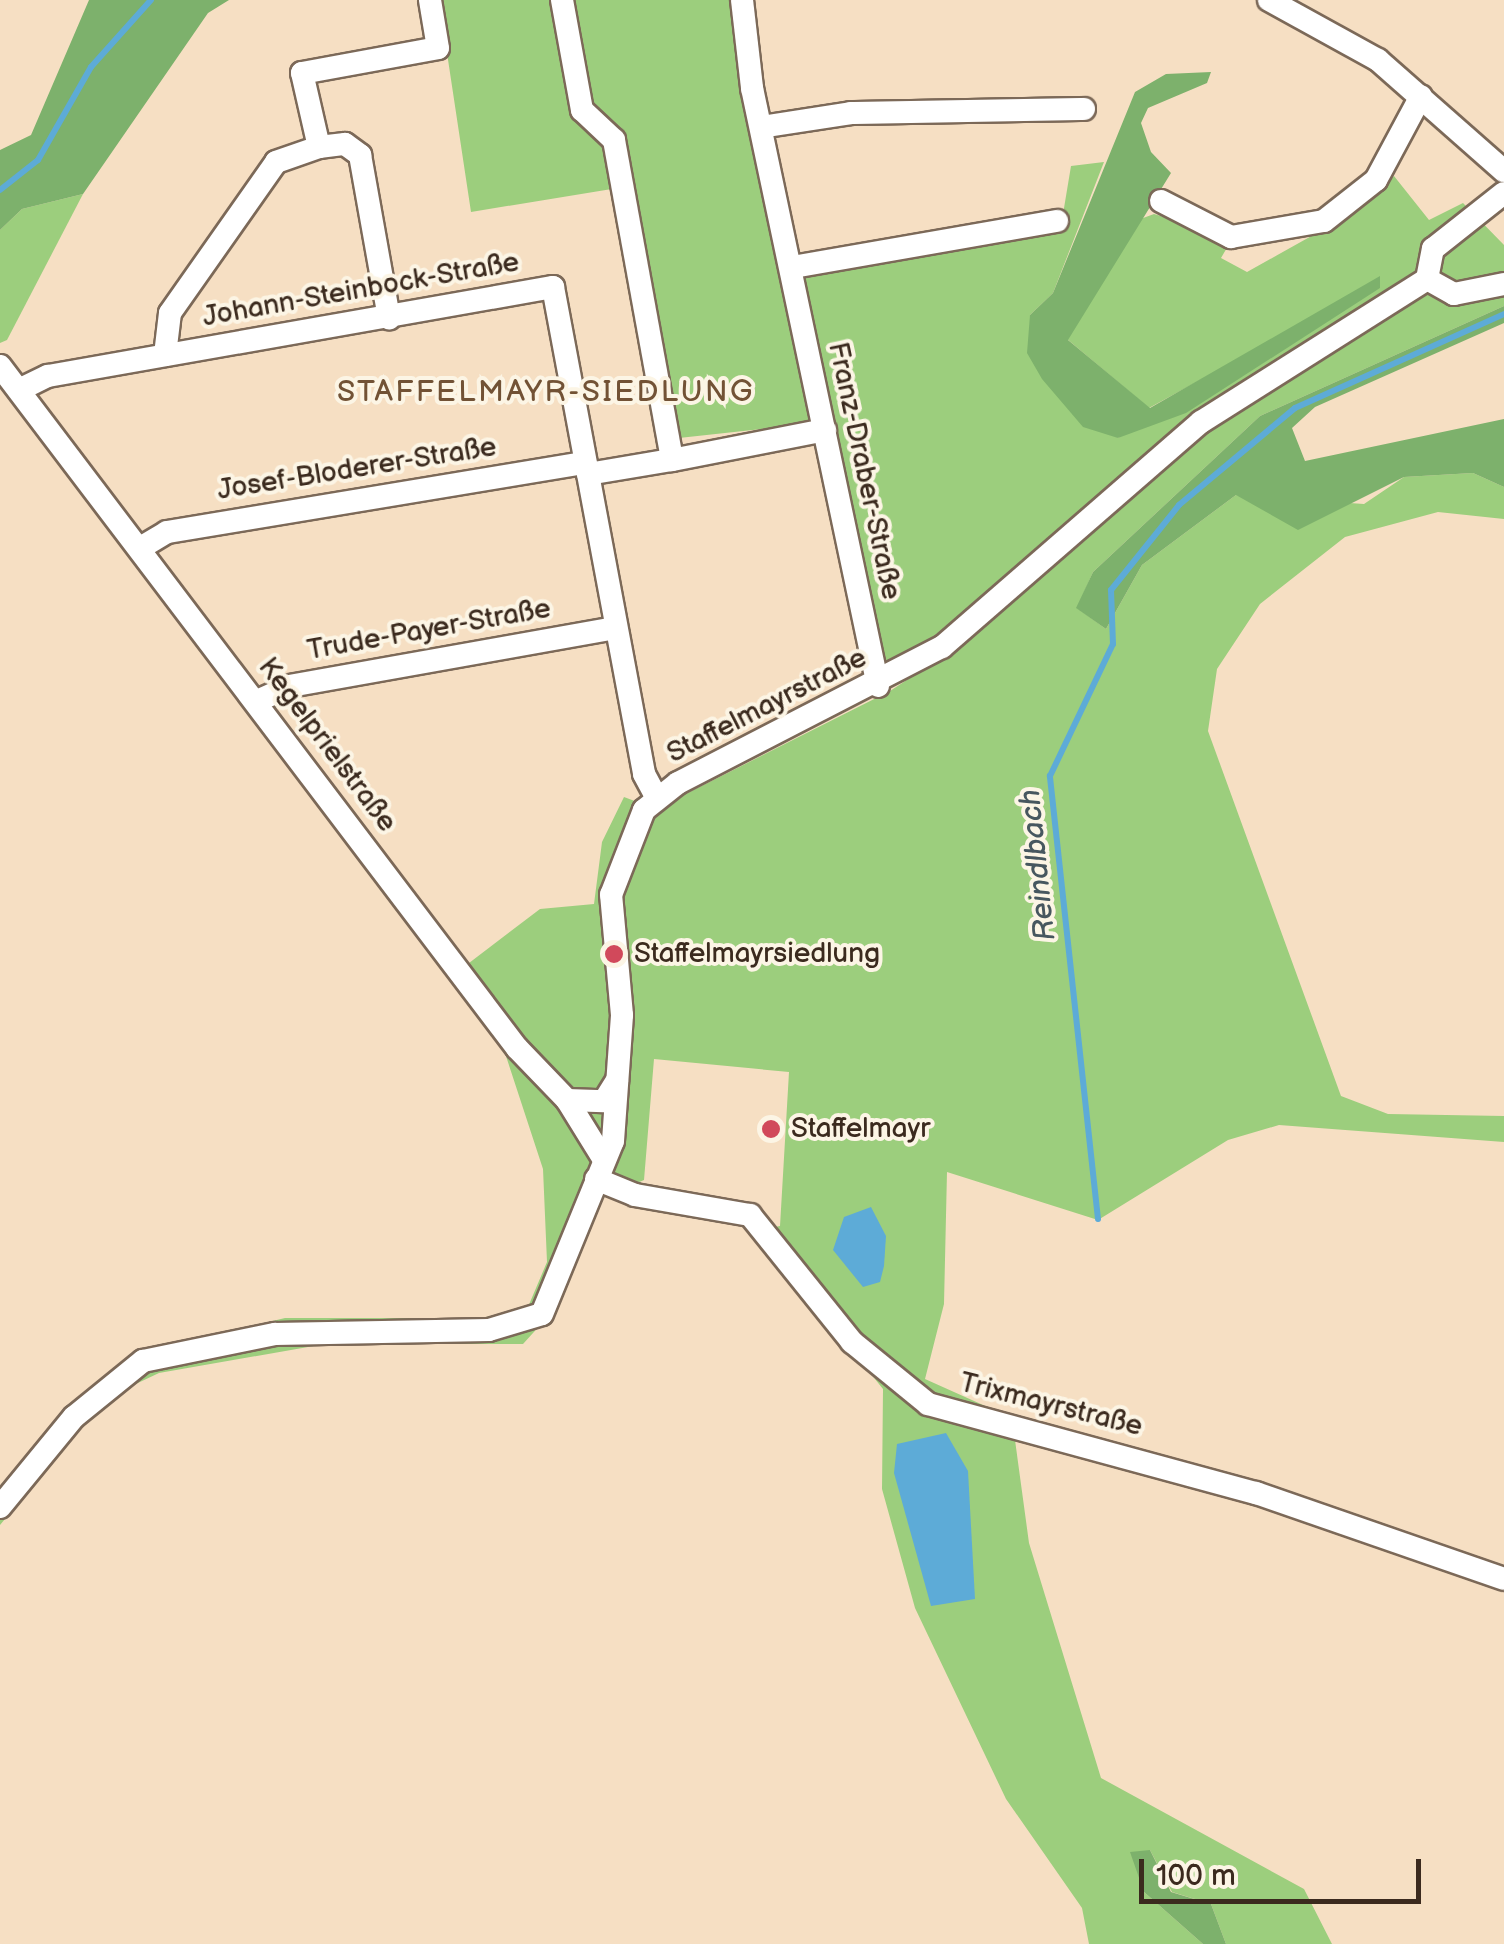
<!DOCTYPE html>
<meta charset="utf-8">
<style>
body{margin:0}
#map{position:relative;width:1504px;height:1944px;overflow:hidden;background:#f6dfc3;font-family:"Balsamiq Sans",sans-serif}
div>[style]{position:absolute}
.green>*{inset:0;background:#9cce7d}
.forest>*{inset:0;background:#7db16c}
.water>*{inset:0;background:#5dabd7}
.stream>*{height:6px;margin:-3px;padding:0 3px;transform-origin:3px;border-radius:3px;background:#5dabd7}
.roads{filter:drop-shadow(2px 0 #7c6958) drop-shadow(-2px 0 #7c6958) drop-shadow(0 2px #7c6958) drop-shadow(0 -2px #7c6958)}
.minor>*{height:22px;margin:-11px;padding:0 11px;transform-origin:11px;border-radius:11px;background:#fff}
.dots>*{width:28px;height:28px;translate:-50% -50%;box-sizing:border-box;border:5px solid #fcf5e5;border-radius:50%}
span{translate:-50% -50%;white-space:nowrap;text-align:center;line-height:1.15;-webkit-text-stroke:8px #fcf5e5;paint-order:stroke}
.street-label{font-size:28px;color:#3b2a1e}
.poi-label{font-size:28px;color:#3b2a1e}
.left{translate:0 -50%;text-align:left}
.neighbourhood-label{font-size:30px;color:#725235;letter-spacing:2.5px}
.water-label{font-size:30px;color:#47575f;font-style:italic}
.scale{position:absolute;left:1139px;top:1859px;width:282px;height:45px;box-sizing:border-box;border:5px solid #3b2a1e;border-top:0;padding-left:12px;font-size:30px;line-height:35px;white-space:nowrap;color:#3b2a1e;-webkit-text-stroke:8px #fcf5e5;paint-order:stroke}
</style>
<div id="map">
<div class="green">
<i style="clip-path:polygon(439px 0,738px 0,782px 278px,1061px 226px,1071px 166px,1104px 162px,1053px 293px,1030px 315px,1118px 438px,1231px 363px,1149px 408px,1067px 339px,1135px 221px,1154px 214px,1181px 222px,1228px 246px,1221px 258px,1247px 272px,1358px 210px,1394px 176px,1429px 220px,1463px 203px,1504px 245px,1504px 306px,1260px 416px,1093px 572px,1077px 608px,1106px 629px,1142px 565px,1236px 495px,1364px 504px,1404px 477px,1473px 473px,1504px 487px,1504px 519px,1438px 512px,1345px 537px,1260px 604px,1217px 669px,1208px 731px,1341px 1096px,1388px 1114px,1504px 1116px,1504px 1142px,1279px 1125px,1228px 1140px,1098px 1220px,947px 1172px,944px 1304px,925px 1379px,1012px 1418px,1029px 1543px,1101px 1778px,1304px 1889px,1332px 1944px,1226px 1944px,1211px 1904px,1172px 1892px,1150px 1850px,1144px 1892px,1203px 1944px,1089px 1944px,1082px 1908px,1006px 1799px,915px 1608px,882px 1489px,883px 1389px,756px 1231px,780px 1226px,789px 1072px,654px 1059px,644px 1180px,598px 1200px,543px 1322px,523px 1344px,325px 1344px,159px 1373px,123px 1390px,79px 1430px,0 1525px,0 1491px,81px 1395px,138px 1353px,285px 1318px,482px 1318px,528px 1307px,547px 1262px,543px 1169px,503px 1047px,452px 976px,540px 909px,594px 904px,602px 842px,624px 797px,656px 809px,890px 691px,968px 640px,1164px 456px,1132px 466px,958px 619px,892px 665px,882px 662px,835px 421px,679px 438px,630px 186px,471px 212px)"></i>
<i style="clip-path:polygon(83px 194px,7px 340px,0 343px,0 230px,22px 209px)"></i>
</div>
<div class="forest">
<i style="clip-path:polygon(89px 0,229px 0,208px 13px,83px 194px,22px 209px,0 230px,0 150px,31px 135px)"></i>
<i style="clip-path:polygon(1211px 72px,1207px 83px,1148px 108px,1141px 123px,1151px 152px,1171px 173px,1068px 340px,1150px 408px,1380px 276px,1380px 288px,1186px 413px,1118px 438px,1083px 427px,1042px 379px,1027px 353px,1030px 315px,1053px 293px,1135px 92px,1166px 74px)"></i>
<i style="clip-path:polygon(1504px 306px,1504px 323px,1315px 407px,1292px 428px,1305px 461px,1504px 419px,1504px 487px,1473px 473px,1404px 477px,1298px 530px,1236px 495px,1142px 565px,1106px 629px,1076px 608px,1093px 572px,1260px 416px)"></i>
<i style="clip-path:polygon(1150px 1850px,1171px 1892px,1211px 1904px,1226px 1944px,1203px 1944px,1144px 1892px,1130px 1852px)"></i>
</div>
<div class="water">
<i style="clip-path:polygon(871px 1207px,886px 1236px,884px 1266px,880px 1282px,863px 1287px,833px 1250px,844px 1217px)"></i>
<i style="clip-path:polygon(946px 1433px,968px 1471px,975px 1599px,931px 1606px,894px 1473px,897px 1444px)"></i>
</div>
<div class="stream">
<i style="left:0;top:190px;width:48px;rotate:-38.3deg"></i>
<i style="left:38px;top:160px;width:107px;rotate:-60.3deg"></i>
<i style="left:91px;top:67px;width:90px;rotate:-48.2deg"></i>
<i style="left:1098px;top:1219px;width:446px;rotate:-96.2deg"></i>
<i style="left:1050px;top:776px;width:146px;rotate:-64.5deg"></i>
<i style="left:1113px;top:644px;width:54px;rotate:-92.1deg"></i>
<i style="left:1111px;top:590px;width:109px;rotate:-51.3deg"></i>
<i style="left:1179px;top:505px;width:151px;rotate:-39.9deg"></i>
<i style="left:1295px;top:408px;width:229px;rotate:-24.2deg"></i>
</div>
<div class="roads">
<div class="minor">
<i style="left:562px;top:0;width:112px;rotate:79.7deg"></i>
<i style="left:582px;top:110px;width:44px;rotate:43.2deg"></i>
<i style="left:614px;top:140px;width:325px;rotate:79.7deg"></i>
<i style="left:672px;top:460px;width:156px;rotate:-11.1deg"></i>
<i style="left:742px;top:0;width:89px;rotate:83.5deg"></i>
<i style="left:752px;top:88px;width:611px;rotate:78.1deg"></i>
<i style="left:1269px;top:0;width:124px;rotate:28.8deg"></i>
<i style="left:1378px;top:60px;width:168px;rotate:41.4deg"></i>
<i style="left:761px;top:127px;width:91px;rotate:-8.8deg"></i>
<i style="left:851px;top:113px;width:233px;rotate:-1deg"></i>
<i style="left:319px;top:147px;width:76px;rotate:-102.9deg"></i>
<i style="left:302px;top:73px;width:138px;rotate:-10.4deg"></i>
<i style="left:438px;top:48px;width:49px;rotate:-99.5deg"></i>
<i style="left:1161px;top:201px;width:79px;rotate:27.2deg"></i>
<i style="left:1231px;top:237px;width:94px;rotate:-9.8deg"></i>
<i style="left:1324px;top:221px;width:66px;rotate:-38.3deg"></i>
<i style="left:1376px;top:180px;width:95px;rotate:-61.8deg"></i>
<i style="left:793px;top:267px;width:268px;rotate:-9.9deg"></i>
<i style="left:1427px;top:279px;width:31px;rotate:-79deg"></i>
<i style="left:1433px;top:249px;width:90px;rotate:-38.3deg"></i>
<i style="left:1427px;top:279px;width:31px;rotate:29deg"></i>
<i style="left:1454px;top:294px;width:51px;rotate:-11.3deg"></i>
<i style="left:165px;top:355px;width:42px;rotate:-83.2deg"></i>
<i style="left:170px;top:313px;width:184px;rotate:-54.9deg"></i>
<i style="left:276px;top:162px;width:46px;rotate:-19.2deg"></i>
<i style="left:319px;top:147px;width:26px;rotate:-7deg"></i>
<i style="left:345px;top:144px;width:19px;rotate:36deg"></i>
<i style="left:360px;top:155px;width:166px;rotate:79.9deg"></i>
<i style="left:0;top:366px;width:856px;rotate:52.84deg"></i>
<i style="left:517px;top:1048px;width:72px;rotate:46.1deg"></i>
<i style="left:567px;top:1100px;width:70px;rotate:58.3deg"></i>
<i style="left:23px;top:388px;width:28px;rotate:-26deg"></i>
<i style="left:48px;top:376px;width:513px;rotate:-10deg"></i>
<i style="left:553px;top:287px;width:495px;rotate:79.4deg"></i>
<i style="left:644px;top:774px;width:26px;rotate:62deg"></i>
<i style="left:588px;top:474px;width:85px;rotate:-9.5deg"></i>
<i style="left:142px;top:547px;width:29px;rotate:-31deg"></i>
<i style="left:167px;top:532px;width:424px;rotate:-9.4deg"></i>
<i style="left:257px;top:701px;width:36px;rotate:-24deg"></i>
<i style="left:290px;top:686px;width:330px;rotate:-10.1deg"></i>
<i style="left:567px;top:1100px;width:37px;rotate:2deg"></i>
<i style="left:604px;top:1101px;width:25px;rotate:-58deg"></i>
<i style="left:596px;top:1179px;width:42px;rotate:22.3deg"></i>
<i style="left:635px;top:1195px;width:117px;rotate:9.9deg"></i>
<i style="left:750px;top:1215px;width:163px;rotate:51.2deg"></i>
<i style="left:852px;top:1342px;width:98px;rotate:39.2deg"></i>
<i style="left:928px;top:1404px;width:340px;rotate:15.2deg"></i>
<i style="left:1256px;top:1493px;width:262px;rotate:19.1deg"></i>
<i style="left:0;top:1507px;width:117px;rotate:-50.6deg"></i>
<i style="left:74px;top:1417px;width:89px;rotate:-39.1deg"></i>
<i style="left:143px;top:1361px;width:135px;rotate:-11.6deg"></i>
<i style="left:275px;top:1334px;width:214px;rotate:-1.1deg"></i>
<i style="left:489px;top:1330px;width:55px;rotate:-16.8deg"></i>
<i style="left:542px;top:1314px;width:187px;rotate:-67.7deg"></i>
<i style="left:613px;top:1141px;width:126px;rotate:-85.9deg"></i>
<i style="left:622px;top:1015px;width:121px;rotate:-95.2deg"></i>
<i style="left:611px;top:895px;width:91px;rotate:-68.8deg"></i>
<i style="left:644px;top:810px;width:43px;rotate:-38.5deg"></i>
<i style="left:678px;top:783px;width:297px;rotate:-27.3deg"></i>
<i style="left:942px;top:647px;width:343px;rotate:-41deg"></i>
<i style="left:1201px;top:422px;width:267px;rotate:-32.3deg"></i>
</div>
</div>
<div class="dots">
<i style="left:614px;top:954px;background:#d1495b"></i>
<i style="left:771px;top:1129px;background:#d1495b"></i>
</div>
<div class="street-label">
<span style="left:361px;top:290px;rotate:-10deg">Johann-Steinbock-Straße</span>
<span style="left:357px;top:469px;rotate:-9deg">Josef-Bloderer-Straße</span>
<span style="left:864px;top:471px;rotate:78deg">Franz-Draber-Straße</span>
<span style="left:429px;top:630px;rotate:-10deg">Trude-Payer-Straße</span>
<span style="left:767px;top:706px;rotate:-27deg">Staffelmayrstraße</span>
<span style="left:327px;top:745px;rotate:53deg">Kegelprielstraße</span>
<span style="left:1051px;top:1405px;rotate:14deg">Trixmayrstraße</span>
</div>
<div class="poi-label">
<span class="left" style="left:634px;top:954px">Staffelmayrsiedlung</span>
<span class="left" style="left:791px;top:1129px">Staffelmayr</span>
</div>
<div class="neighbourhood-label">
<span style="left:546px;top:392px">STAFFELMAYR-SIEDLUNG</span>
</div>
<div class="water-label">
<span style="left:1038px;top:865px;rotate:-96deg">Reindlbach</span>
</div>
<div class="scale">100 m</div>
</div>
